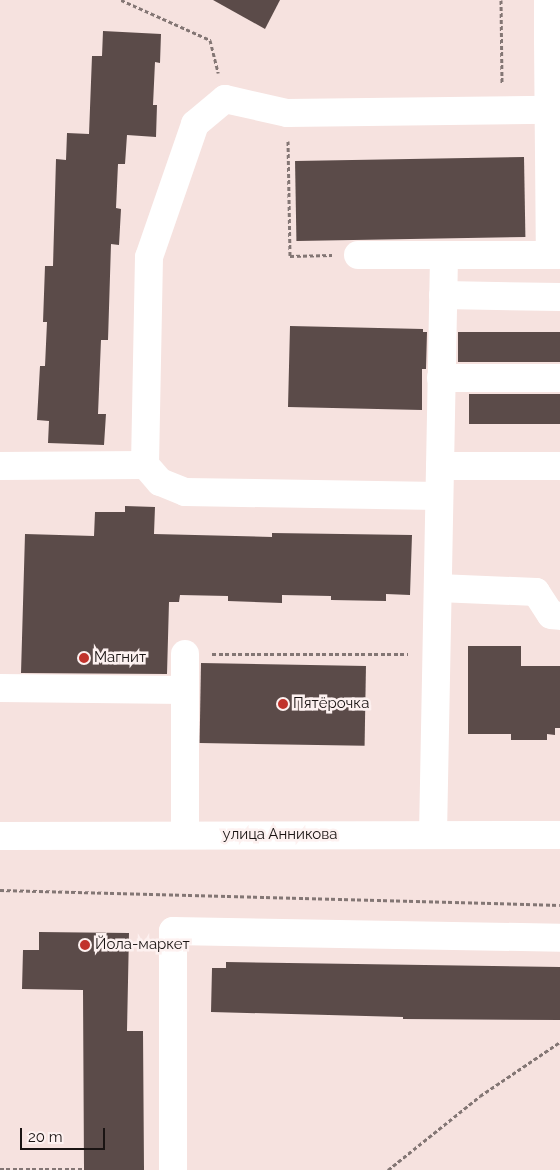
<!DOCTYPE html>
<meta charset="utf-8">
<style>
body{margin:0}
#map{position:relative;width:560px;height:1170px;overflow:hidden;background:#f6e2df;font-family:Raleway,sans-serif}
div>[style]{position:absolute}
.building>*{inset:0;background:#5b4b49;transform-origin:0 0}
.path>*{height:3px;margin-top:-1.5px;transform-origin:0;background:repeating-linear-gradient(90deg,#837674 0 4px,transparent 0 6.5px)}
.minor>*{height:28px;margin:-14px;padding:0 14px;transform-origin:14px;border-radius:14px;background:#fff}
.dots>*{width:14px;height:14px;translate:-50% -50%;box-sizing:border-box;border:2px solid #fdf1f0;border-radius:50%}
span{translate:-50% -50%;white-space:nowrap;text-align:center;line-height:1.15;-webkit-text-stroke:5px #fdf1f0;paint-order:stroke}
.poi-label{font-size:15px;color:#1a1413}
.left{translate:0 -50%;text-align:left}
.street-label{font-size:15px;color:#1a1413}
.scale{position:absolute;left:20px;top:1128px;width:85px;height:22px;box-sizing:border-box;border:2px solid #1a1413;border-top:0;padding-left:6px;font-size:15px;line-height:18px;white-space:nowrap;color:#1a1413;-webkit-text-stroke:4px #fdf1f0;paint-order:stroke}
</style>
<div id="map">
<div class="building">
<i style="clip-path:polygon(213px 0,280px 0,265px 29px)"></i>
<i style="clip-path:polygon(103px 31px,161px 34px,160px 63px,155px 62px,153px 105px,157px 105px,156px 137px,127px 135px,125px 164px,118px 164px,116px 208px,121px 209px,119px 245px,111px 244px,108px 340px,101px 340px,98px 414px,106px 414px,104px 445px,48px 443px,49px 421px,37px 420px,40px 366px,45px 366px,47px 322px,43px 322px,45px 266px,53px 266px,56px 159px,66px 160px,67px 133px,89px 134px,92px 56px,102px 56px)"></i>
<i style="left:524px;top:157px;width:80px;height:229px;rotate:89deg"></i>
<i style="clip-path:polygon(290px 326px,423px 329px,423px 332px,427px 332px,426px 369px,422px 369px,422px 410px,288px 407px)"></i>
<i style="left:458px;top:332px;width:102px;height:30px"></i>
<i style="left:469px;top:394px;width:91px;height:30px"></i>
<i style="clip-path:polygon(125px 506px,155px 507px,154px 534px,272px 537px,272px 533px,412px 535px,410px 595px,386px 594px,386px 601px,331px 600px,331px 596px,282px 595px,282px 603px,228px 601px,228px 596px,180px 595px,179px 602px,169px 602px,167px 674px,21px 673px,25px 534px,94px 536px,95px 512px,125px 512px)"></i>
<i style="clip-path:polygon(468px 646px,521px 646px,521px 666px,560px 666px,560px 728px,555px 728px,555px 735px,547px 734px,547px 740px,511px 740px,511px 734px,468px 734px)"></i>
<i style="left:201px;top:663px;width:165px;height:80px;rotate:1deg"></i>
<i style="clip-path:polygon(39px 932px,129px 933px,127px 1031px,143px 1031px,144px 1170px,84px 1170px,83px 990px,22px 989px,23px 950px,39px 950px)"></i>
<i style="clip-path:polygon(226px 962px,560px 967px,560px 1020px,403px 1019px,403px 1017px,211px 1012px,212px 968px,226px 968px)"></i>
</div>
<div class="path">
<i style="left:121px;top:0;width:98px;rotate:24.2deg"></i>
<i style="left:210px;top:40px;width:34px;rotate:76deg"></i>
<i style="left:501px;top:0;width:84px;rotate:89.3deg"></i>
<i style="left:288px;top:141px;width:115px;rotate:89deg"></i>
<i style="left:290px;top:256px;width:42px;rotate:-1.4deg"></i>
<i style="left:212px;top:654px;width:196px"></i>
<i style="left:0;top:890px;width:560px;rotate:1.53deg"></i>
<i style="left:0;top:1169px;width:84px"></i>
<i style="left:388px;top:1170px;width:118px;rotate:-38.8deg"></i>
<i style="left:480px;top:1096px;width:97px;rotate:-34deg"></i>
</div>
<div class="minor">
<i style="left:548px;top:0;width:40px;rotate:90deg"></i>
<i style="left:548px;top:40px;width:13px;rotate:23deg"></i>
<i style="left:548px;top:40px;width:215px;rotate:89.5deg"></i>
<i style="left:358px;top:255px;width:202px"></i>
<i style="left:443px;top:295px;width:117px;rotate:1deg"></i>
<i style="left:441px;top:378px;width:119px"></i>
<i style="left:0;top:466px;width:145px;rotate:-0.4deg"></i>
<i style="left:440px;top:466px;width:120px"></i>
<i style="left:439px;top:496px;width:254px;rotate:-179.1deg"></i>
<i style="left:185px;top:492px;width:27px;rotate:-158deg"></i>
<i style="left:160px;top:482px;width:23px;rotate:-131deg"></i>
<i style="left:145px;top:465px;width:208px;rotate:-88.9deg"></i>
<i style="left:149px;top:257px;width:141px;rotate:-70.9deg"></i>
<i style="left:195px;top:124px;width:39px;rotate:-40deg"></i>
<i style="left:225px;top:99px;width:64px;rotate:12.7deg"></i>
<i style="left:287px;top:113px;width:262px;rotate:-0.7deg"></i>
<i style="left:438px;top:588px;width:98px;rotate:2.3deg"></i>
<i style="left:536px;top:592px;width:27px;rotate:57deg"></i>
<i style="left:551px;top:615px;width:9px;rotate:6deg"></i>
<i style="left:0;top:688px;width:185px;rotate:0.6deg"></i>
<i style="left:185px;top:835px;width:181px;rotate:-90deg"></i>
<i style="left:433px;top:835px;width:580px;rotate:-88.91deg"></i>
<i style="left:0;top:836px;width:560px;rotate:-0.1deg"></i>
<i style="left:173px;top:1170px;width:239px;rotate:-90deg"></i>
<i style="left:173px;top:931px;width:387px;rotate:1deg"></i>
</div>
<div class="dots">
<i style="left:84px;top:658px;background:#c1332c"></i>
<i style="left:283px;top:704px;background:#c1332c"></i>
<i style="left:85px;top:945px;background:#c1332c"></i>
</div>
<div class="poi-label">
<span class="left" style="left:94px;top:658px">Магнит</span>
<span class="left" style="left:293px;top:704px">Пятёрочка</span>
<span class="left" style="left:95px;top:945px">Йола-маркет</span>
</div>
<div class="street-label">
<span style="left:280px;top:835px">улица Анникова</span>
</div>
<div class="scale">20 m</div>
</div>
